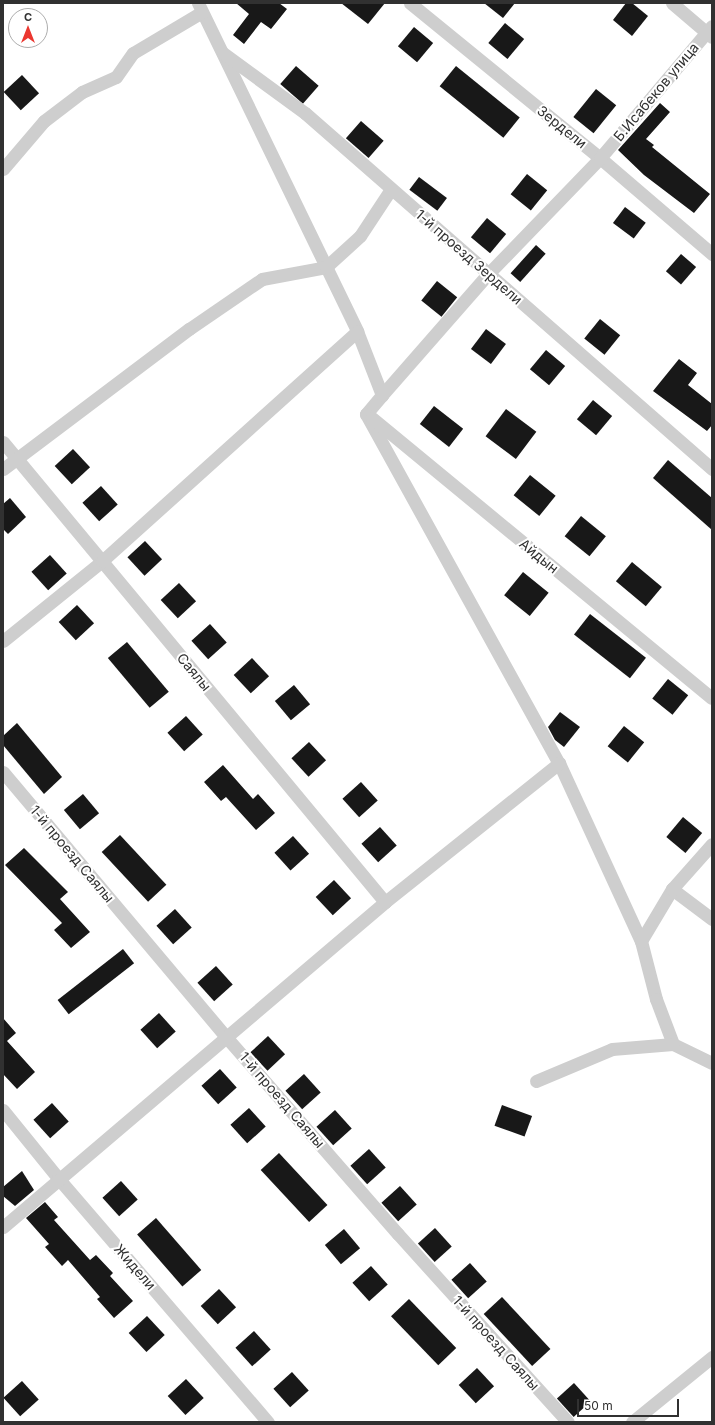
<!DOCTYPE html>
<meta charset="utf-8">
<style>
body{margin:0}
#map{position:relative;width:715px;height:1425px;overflow:hidden;background:#fff;font-family:Inter,sans-serif}
div>[style]{position:absolute}
.building>*{inset:0;background:#181818;transform-origin:0 0}
.minor>*{height:13px;margin:-6.5px;padding:0 6.5px;transform-origin:6.5px;border-radius:6.5px;background:#cecece}
span{translate:-50% -50%;white-space:nowrap;text-align:center;line-height:1.15;-webkit-text-stroke:4px #fff;paint-order:stroke}
.street-label{font-size:14px;color:#313131}
.frame{position:absolute;inset:0;border:4px solid #313131;pointer-events:none}
.north{position:absolute;left:8px;top:8px;width:40px;height:40px;box-sizing:border-box;background:#fff;border:1px solid #adadad;border-radius:50%;rotate:0deg;font-size:11px;font-weight:700;line-height:16px;text-align:center;color:#313131}
.north::after{content:'';display:block;margin:auto;width:14px;height:18px;background:#eb3730;clip-path:polygon(50% 0,100% 100%,50% 72%,0 100%)}
.scale{position:absolute;left:577px;top:1399px;width:102px;height:18px;box-sizing:border-box;border:2px solid #313131;border-top:0;padding-left:5px;font-size:12px;line-height:14px;white-space:nowrap;color:#313131;-webkit-text-stroke:3px #fff;paint-order:stroke}
</style>
<div id="map">
<div class="building">
<i style="clip-path:polygon(236px 3px,279px 3px,287px 9px,271px 29px,261px 22px,244px 44px,233px 35px,249px 14px)"></i>
<i style="clip-path:polygon(341px 3px,385px 3px,368px 24px)"></i>
<i style="clip-path:polygon(484px 3px,515px 3px,503px 18px)"></i>
<i style="clip-path:polygon(626px 3px,632px 3px,648px 16px,632px 36px,613px 20px)"></i>
<i style="left:505px;top:23px;width:25px;height:26px;rotate:40deg"></i>
<i style="left:414px;top:27px;width:25px;height:25px;rotate:40deg"></i>
<i style="left:296px;top:66px;width:30px;height:24px;rotate:41deg"></i>
<i style="left:456px;top:66px;width:82px;height:26px;rotate:39deg"></i>
<i style="left:22px;top:75px;width:25px;height:25px;rotate:47deg"></i>
<i style="left:596px;top:89px;width:26px;height:36px;rotate:39deg"></i>
<i style="clip-path:polygon(660px 103px,670px 112px,646px 139px,654px 145px,652px 147px,710px 194px,694px 213px,644px 175px,618px 150px)"></i>
<i style="left:361px;top:121px;width:30px;height:23px;rotate:41deg"></i>
<i style="left:527px;top:174px;width:26px;height:26px;rotate:39deg"></i>
<i style="left:419px;top:177px;width:35px;height:16px;rotate:37deg"></i>
<i style="left:625px;top:207px;width:26px;height:20px;rotate:37deg"></i>
<i style="left:487px;top:218px;width:25px;height:25px;rotate:40deg"></i>
<i style="left:536px;top:245px;width:13px;height:38px;rotate:42deg"></i>
<i style="left:681px;top:254px;width:20px;height:23px;rotate:41deg"></i>
<i style="left:437px;top:281px;width:26px;height:25px;rotate:39deg"></i>
<i style="left:600px;top:319px;width:26px;height:25px;rotate:39deg"></i>
<i style="left:486px;top:329px;width:25px;height:25px;rotate:37deg"></i>
<i style="left:546px;top:350px;width:25px;height:25px;rotate:40deg"></i>
<i style="clip-path:polygon(679px 359px,697px 373px,688px 385px,712px 404px,712px 425px,707px 431px,653px 391px)"></i>
<i style="left:593px;top:400px;width:25px;height:25px;rotate:40deg"></i>
<i style="left:434px;top:406px;width:37px;height:23px;rotate:38deg"></i>
<i style="left:506px;top:409px;width:38px;height:34px;rotate:37deg"></i>
<i style="left:73px;top:449px;width:25px;height:25px;rotate:47deg"></i>
<i style="clip-path:polygon(668px 460px,712px 498px,712px 530px,653px 478px)"></i>
<i style="left:530px;top:475px;width:33px;height:26px;rotate:39deg"></i>
<i style="left:101px;top:486px;width:25px;height:25px;rotate:48deg"></i>
<i style="clip-path:polygon(10px 498px,26px 517px,8px 534px,3px 529px,3px 504px)"></i>
<i style="left:581px;top:516px;width:32px;height:26px;rotate:39deg"></i>
<i style="left:145px;top:541px;width:25px;height:24px;rotate:47deg"></i>
<i style="left:50px;top:555px;width:25px;height:25px;rotate:48deg"></i>
<i style="left:632px;top:562px;width:39px;height:25px;rotate:40deg"></i>
<i style="left:523px;top:572px;width:33px;height:30px;rotate:39deg"></i>
<i style="left:179px;top:583px;width:25px;height:25px;rotate:47deg"></i>
<i style="left:77px;top:605px;width:25px;height:25px;rotate:47deg"></i>
<i style="left:590px;top:614px;width:71px;height:26px;rotate:38deg"></i>
<i style="left:210px;top:624px;width:25px;height:25px;rotate:48deg"></i>
<i style="left:127px;top:642px;width:65px;height:25px;rotate:50deg"></i>
<i style="left:252px;top:658px;width:25px;height:25px;rotate:47deg"></i>
<i style="left:668px;top:679px;width:26px;height:25px;rotate:39deg"></i>
<i style="left:294px;top:685px;width:25px;height:25px;rotate:50deg"></i>
<i style="clip-path:polygon(560px 712px,580px 727px,564px 747px,555px 740px,548px 727px)"></i>
<i style="left:186px;top:716px;width:25px;height:25px;rotate:48deg"></i>
<i style="clip-path:polygon(17px 723px,62px 777px,44px 794px,3px 745px,3px 736px)"></i>
<i style="left:624px;top:726px;width:26px;height:26px;rotate:39deg"></i>
<i style="left:309px;top:742px;width:25px;height:24px;rotate:47deg"></i>
<i style="clip-path:polygon(223px 765px,253px 799px,258px 794px,275px 813px,256px 830px,226px 797px,221px 801px,204px 782px)"></i>
<i style="left:361px;top:782px;width:25px;height:25px;rotate:48deg"></i>
<i style="left:83px;top:794px;width:25px;height:25px;rotate:50deg"></i>
<i style="left:683px;top:817px;width:25px;height:26px;rotate:40deg"></i>
<i style="left:380px;top:827px;width:25px;height:25px;rotate:48deg"></i>
<i style="left:120px;top:835px;width:68px;height:25px;rotate:47deg"></i>
<i style="left:293px;top:836px;width:24px;height:25px;rotate:48deg"></i>
<i style="clip-path:polygon(24px 848px,68px 892px,60px 899px,90px 932px,71px 948px,54px 930px,62px 923px,5px 865px)"></i>
<i style="left:334px;top:880px;width:25px;height:25px;rotate:47deg"></i>
<i style="left:175px;top:909px;width:25px;height:25px;rotate:48deg"></i>
<i style="left:123px;top:949px;width:18px;height:83px;rotate:52deg"></i>
<i style="left:216px;top:966px;width:25px;height:25px;rotate:48deg"></i>
<i style="left:159px;top:1013px;width:25px;height:25px;rotate:48deg"></i>
<i style="clip-path:polygon(3px 1018px,16px 1033px,7px 1041px,35px 1072px,17px 1089px,3px 1074px)"></i>
<i style="left:268px;top:1036px;width:25px;height:24px;rotate:47deg"></i>
<i style="left:220px;top:1069px;width:25px;height:25px;rotate:48deg"></i>
<i style="left:304px;top:1074px;width:25px;height:25px;rotate:48deg"></i>
<i style="left:52px;top:1103px;width:25px;height:25px;rotate:48deg"></i>
<i style="left:502px;top:1105px;width:32px;height:22px;rotate:20deg"></i>
<i style="left:249px;top:1108px;width:25px;height:25px;rotate:48deg"></i>
<i style="left:335px;top:1110px;width:25px;height:25px;rotate:48deg"></i>
<i style="left:369px;top:1149px;width:25px;height:25px;rotate:48deg"></i>
<i style="left:279px;top:1153px;width:71px;height:25px;rotate:47deg"></i>
<i style="clip-path:polygon(22px 1171px,34px 1190px,15px 1206px,3px 1196px,3px 1187px)"></i>
<i style="left:121px;top:1181px;width:25px;height:25px;rotate:48deg"></i>
<i style="left:400px;top:1186px;width:25px;height:25px;rotate:48deg"></i>
<i style="clip-path:polygon(45px 1202px,58px 1217px,54px 1220px,90px 1260px,96px 1255px,113px 1273px,110px 1276px,133px 1301px,114px 1318px,97px 1299px,100px 1297px,68px 1260px,62px 1266px,45px 1247px,49px 1244px,26px 1218px)"></i>
<i style="left:156px;top:1218px;width:69px;height:25px;rotate:49deg"></i>
<i style="left:435px;top:1228px;width:25px;height:23px;rotate:48deg"></i>
<i style="left:344px;top:1229px;width:25px;height:25px;rotate:50deg"></i>
<i style="left:470px;top:1263px;width:25px;height:25px;rotate:48deg"></i>
<i style="left:371px;top:1266px;width:25px;height:25px;rotate:48deg"></i>
<i style="left:219px;top:1289px;width:25px;height:25px;rotate:47deg"></i>
<i style="left:502px;top:1297px;width:71px;height:25px;rotate:47deg"></i>
<i style="left:409px;top:1299px;width:68px;height:25px;rotate:46deg"></i>
<i style="left:147px;top:1316px;width:26px;height:25px;rotate:47deg"></i>
<i style="left:254px;top:1331px;width:25px;height:25px;rotate:48deg"></i>
<i style="left:477px;top:1368px;width:25px;height:25px;rotate:47deg"></i>
<i style="left:292px;top:1372px;width:25px;height:25px;rotate:48deg"></i>
<i style="left:186px;top:1379px;width:26px;height:25px;rotate:47deg"></i>
<i style="left:22px;top:1381px;width:25px;height:25px;rotate:48deg"></i>
<i style="left:574px;top:1383px;width:25px;height:23px;rotate:48deg"></i>
</div>
<div class="minor">
<i style="left:198px;top:3px;width:365px;rotate:64.1deg"></i>
<i style="left:357px;top:331px;width:69px;rotate:68.7deg"></i>
<i style="left:382px;top:395px;width:25px;rotate:130deg"></i>
<i style="left:366px;top:414px;width:399px;rotate:61.1deg"></i>
<i style="left:559px;top:763px;width:196px;rotate:65.3deg"></i>
<i style="left:641px;top:941px;width:60px;rotate:75.5deg"></i>
<i style="left:656px;top:999px;width:48px;rotate:69.3deg"></i>
<i style="left:673px;top:1044px;width:43px;rotate:26deg"></i>
<i style="left:410px;top:3px;width:245px;rotate:39.2deg"></i>
<i style="left:600px;top:158px;width:148px;rotate:40.6deg"></i>
<i style="left:672px;top:3px;width:52px;rotate:40.4deg"></i>
<i style="left:223px;top:53px;width:102px;rotate:36.2deg"></i>
<i style="left:305px;top:113px;width:541px;rotate:41.18deg"></i>
<i style="left:3px;top:169px;width:63px;rotate:-49.5deg"></i>
<i style="left:44px;top:121px;width:48px;rotate:-37.3deg"></i>
<i style="left:82px;top:92px;width:37px;rotate:-24deg"></i>
<i style="left:116px;top:77px;width:29px;rotate:-55deg"></i>
<i style="left:133px;top:53px;width:80px;rotate:-30.7deg"></i>
<i style="left:382px;top:395px;width:161px;rotate:-48.8deg"></i>
<i style="left:488px;top:274px;width:161px;rotate:-46deg"></i>
<i style="left:600px;top:158px;width:173px;rotate:-49.7deg"></i>
<i style="left:372px;top:418px;width:440px;rotate:39.5deg"></i>
<i style="left:3px;top:442px;width:598px;rotate:50.29deg"></i>
<i style="left:3px;top:469px;width:233px;rotate:-37deg"></i>
<i style="left:189px;top:329px;width:88px;rotate:-34.4deg"></i>
<i style="left:262px;top:279px;width:65px;rotate:-10.6deg"></i>
<i style="left:326px;top:267px;width:46px;rotate:-42.4deg"></i>
<i style="left:360px;top:236px;width:56px;rotate:-56.6deg"></i>
<i style="left:3px;top:641px;width:127px;rotate:-38.9deg"></i>
<i style="left:102px;top:561px;width:343px;rotate:-42deg"></i>
<i style="left:3px;top:772px;width:348px;rotate:49.9deg"></i>
<i style="left:227px;top:1038px;width:260px;rotate:48.9deg"></i>
<i style="left:398px;top:1234px;width:253px;rotate:47.9deg"></i>
<i style="left:672px;top:889px;width:50px;rotate:36.9deg"></i>
<i style="left:641px;top:941px;width:61px;rotate:-59.2deg"></i>
<i style="left:672px;top:889px;width:60px;rotate:-48.4deg"></i>
<i style="left:536px;top:1081px;width:82px;rotate:-22.8deg"></i>
<i style="left:612px;top:1049px;width:61px;rotate:-4.7deg"></i>
<i style="left:3px;top:1110px;width:87px;rotate:51deg"></i>
<i style="left:58px;top:1178px;width:322px;rotate:49.3deg"></i>
<i style="left:3px;top:1227px;width:502px;rotate:-40.39deg"></i>
<i style="left:385px;top:902px;width:223px;rotate:-38.6deg"></i>
<i style="left:632px;top:1422px;width:103px;rotate:-39.1deg"></i>
</div>
<div class="street-label">
<span style="left:656px;top:92px;rotate:-50deg">Б.Исабеков улица</span>
<span style="left:562px;top:127px;rotate:39deg">Зердели</span>
<span style="left:469px;top:257px;rotate:41deg">1-й проезд Зердели</span>
<span style="left:539px;top:556px;rotate:39deg">Айдын</span>
<span style="left:194px;top:672px;rotate:50deg">Саялы</span>
<span style="left:72px;top:854px;rotate:50deg">1-й проезд Саялы</span>
<span style="left:282px;top:1100px;rotate:49deg">1-й проезд Саялы</span>
<span style="left:135px;top:1267px;rotate:49deg">Жидели</span>
<span style="left:496px;top:1343px;rotate:48deg">1-й проезд Саялы</span>
</div>
<div class="frame"></div>
<div class="north">С</div>
<div class="scale">50 m</div>
</div>
